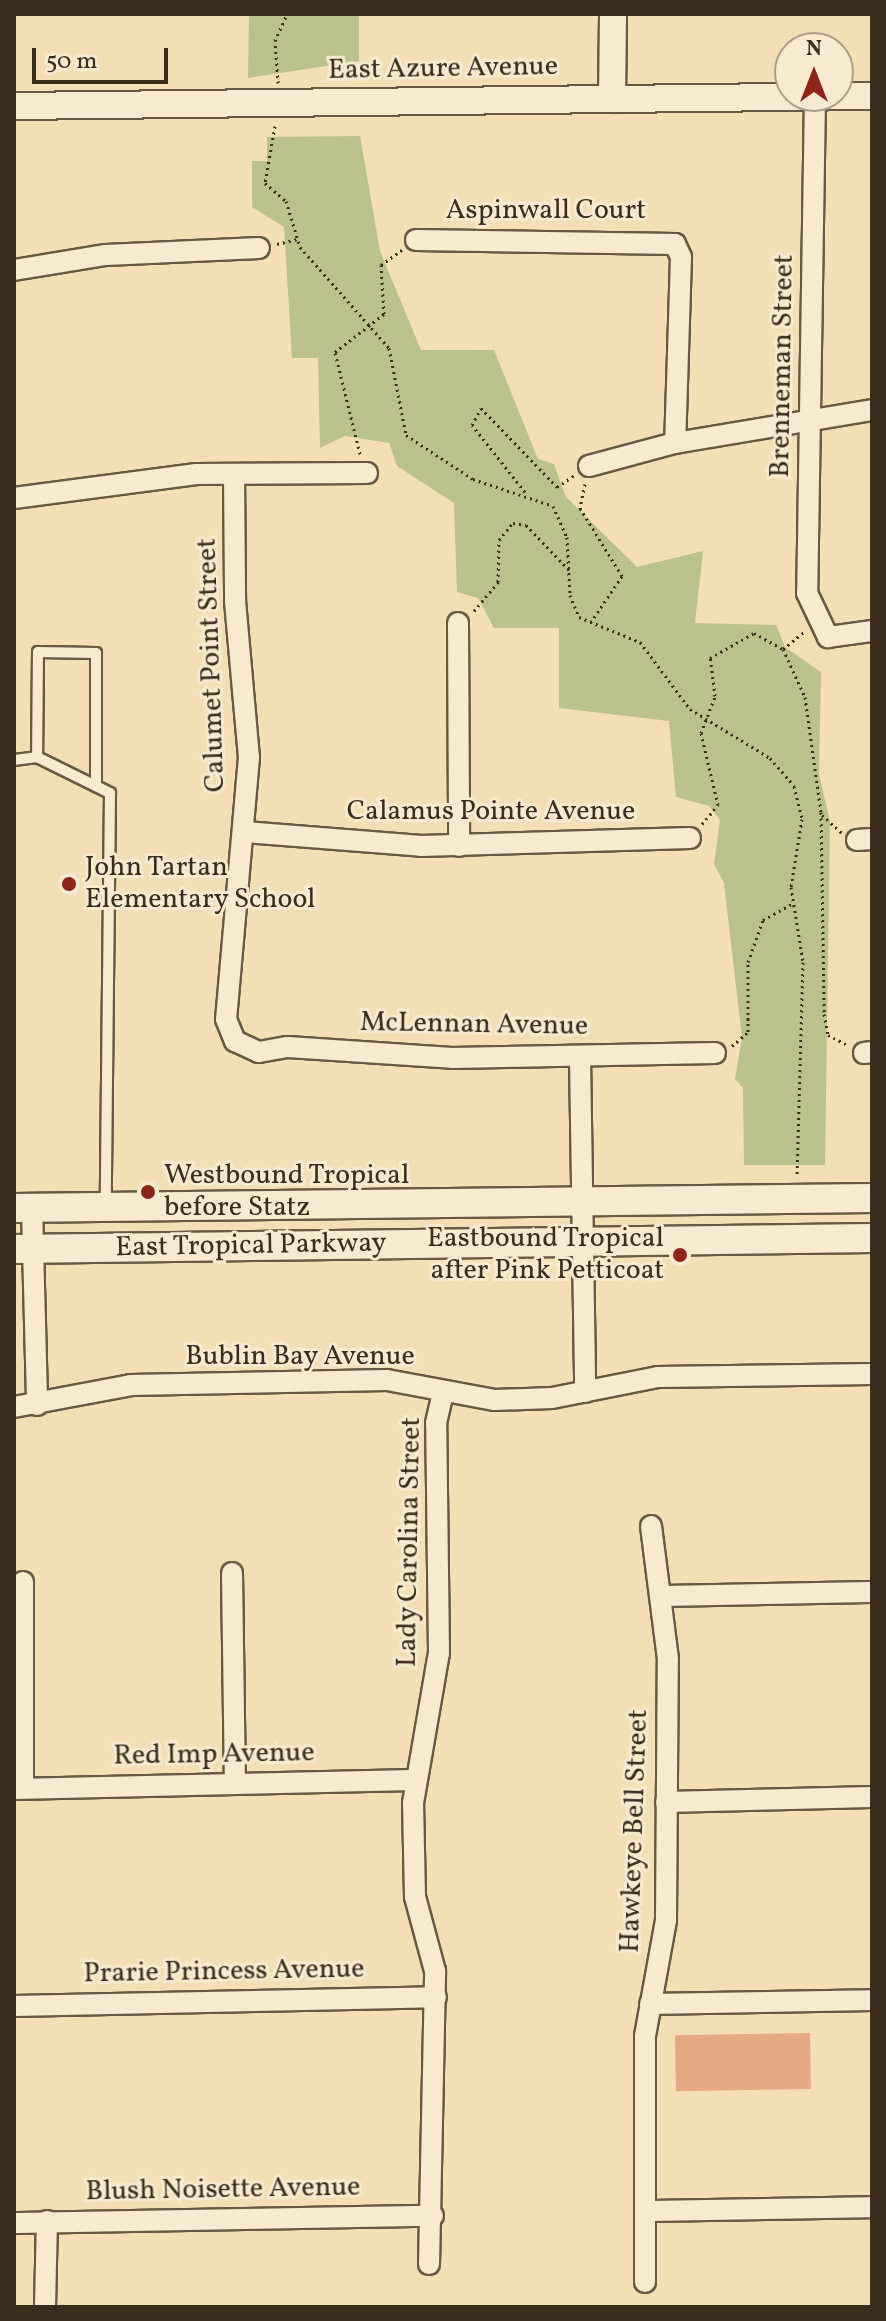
<!DOCTYPE html>
<style>
body{margin:0}
#map{position:relative;width:886px;height:2321px;overflow:hidden;background:#f3deb6;font-family:Vollkorn,serif}
div>[style]{position:absolute}
.green>*{inset:0;background:#bbc18d}
.building>*{inset:0;background:#e7a984;transform-origin:0 0}
.path>*{height:3px;margin-top:-1.5px;transform-origin:0;background:repeating-linear-gradient(90deg,#3a2d1e 0 2px,transparent 0 6px)}
.roads{filter:drop-shadow(2px 0 #685944) drop-shadow(-2px 0 #685944) drop-shadow(0 2px #685944) drop-shadow(0 -2px #685944)}
.service>*{height:10px;margin:-5px;padding:0 5px;transform-origin:5px;border-radius:5px;background:#f7ead0}
.minor>*{height:20px;margin:-10px;padding:0 10px;transform-origin:10px;border-radius:10px;background:#f7ead0}
.tertiary>*{height:26px;margin:-13px;padding:0 13px;transform-origin:13px;border-radius:13px;background:#f7ead0}
.secondary>*{height:28px;margin:-14px;padding:0 14px;transform-origin:14px;border-radius:14px;background:#f7ead0}
.dots>*{width:22px;height:22px;translate:-50% -50%;box-sizing:border-box;border:4px solid #f7ead0;border-radius:50%}
span{translate:-50% -50%;white-space:nowrap;text-align:center;line-height:1.15;-webkit-text-stroke:6px #f7ead0;paint-order:stroke}
.street-label{font-size:28px;color:#3a2d1e}
.poi-label{font-size:28px;color:#3a2d1e}
.left{translate:0 -50%;text-align:left}
.right{translate:-100% -50%;text-align:right}
.frame{position:absolute;inset:0;border:16px solid #3a2d1e;pointer-events:none}
.north{position:absolute;left:774px;top:32px;width:80px;height:80px;box-sizing:border-box;background:#f7ead0;border:2px solid #ab9e89;border-radius:50%;rotate:0deg;font-size:22px;font-weight:700;line-height:32px;text-align:center;color:#3a2d1e}
.north::after{content:'';display:block;margin:auto;width:28px;height:36px;background:#8f2418;clip-path:polygon(50% 0,100% 100%,50% 72%,0 100%)}
.scale{position:absolute;left:32px;top:48px;width:136px;height:36px;box-sizing:border-box;border:4px solid #3a2d1e;border-top:0;padding-left:10px;font-size:24px;line-height:28px;white-space:nowrap;color:#3a2d1e;-webkit-text-stroke:6px #f7ead0;paint-order:stroke}
</style>
<div id="map">
<div class="green">
<i style="clip-path:polygon(249px 14px,359px 14px,359px 61px,248px 78px)"></i>
<i style="clip-path:polygon(360px 136px,380px 251px,421px 350px,494px 350px,538px 459px,554px 464px,566px 497px,637px 567px,703px 551px,695px 623px,776px 625px,785px 647px,821px 672px,819px 775px,830px 821px,825px 1165px,744px 1165px,743px 1088px,735px 1079px,742px 1038px,724px 883px,714px 864px,720px 820px,709px 806px,676px 797px,669px 721px,559px 708px,559px 628px,494px 628px,478px 598px,457px 592px,454px 503px,397px 466px,389px 443px,345px 436px,320px 448px,318px 358px,292px 358px,284px 227px,252px 207px,252px 161px,267px 161px,267px 137px)"></i>
</div>
<div class="building">
<i style="left:810px;top:2033px;width:56px;height:135px;rotate:89deg"></i>
</div>
<div class="path">
<i style="left:278px;top:83px;width:42px;rotate:-94.1deg"></i>
<i style="left:275px;top:41px;width:30px;rotate:-66deg"></i>
<i style="left:275px;top:126px;width:58px;rotate:100deg"></i>
<i style="left:265px;top:183px;width:28px;rotate:41deg"></i>
<i style="left:286px;top:201px;width:48px;rotate:73.1deg"></i>
<i style="left:300px;top:247px;width:135px;rotate:48.6deg"></i>
<i style="left:389px;top:348px;width:89px;rotate:78.9deg"></i>
<i style="left:406px;top:435px;width:80px;rotate:33.3deg"></i>
<i style="left:473px;top:479px;width:84px;rotate:18.6deg"></i>
<i style="left:553px;top:506px;width:34px;rotate:66deg"></i>
<i style="left:567px;top:537px;width:58px;rotate:87deg"></i>
<i style="left:570px;top:595px;width:24px;rotate:68deg"></i>
<i style="left:579px;top:617px;width:66px;rotate:22.3deg"></i>
<i style="left:640px;top:642px;width:84px;rotate:53.3deg"></i>
<i style="left:690px;top:709px;width:94px;rotate:31.5deg"></i>
<i style="left:770px;top:758px;width:37px;rotate:49deg"></i>
<i style="left:794px;top:786px;width:34px;rotate:76deg"></i>
<i style="left:802px;top:819px;width:69px;rotate:99.2deg"></i>
<i style="left:791px;top:887px;width:76px;rotate:80.9deg"></i>
<i style="left:803px;top:962px;width:213px;rotate:91.6deg"></i>
<i style="left:277px;top:244px;width:21px;rotate:-14deg"></i>
<i style="left:360px;top:454px;width:105px;rotate:-103.8deg"></i>
<i style="left:335px;top:352px;width:62px;rotate:-37.8deg"></i>
<i style="left:384px;top:314px;width:49px;rotate:-93.5deg"></i>
<i style="left:381px;top:265px;width:26px;rotate:-36deg"></i>
<i style="left:585px;top:484px;width:25px;rotate:102deg"></i>
<i style="left:580px;top:508px;width:80px;rotate:58.3deg"></i>
<i style="left:622px;top:576px;width:55px;rotate:124deg"></i>
<i style="left:525px;top:492px;width:85px;rotate:-128.3deg"></i>
<i style="left:472px;top:425px;width:19px;rotate:-62deg"></i>
<i style="left:481px;top:408px;width:110px;rotate:46.1deg"></i>
<i style="left:557px;top:487px;width:22px;rotate:-34deg"></i>
<i style="left:474px;top:611px;width:38px;rotate:-50deg"></i>
<i style="left:498px;top:582px;width:42px;rotate:-88.6deg"></i>
<i style="left:499px;top:540px;width:22px;rotate:-51deg"></i>
<i style="left:513px;top:523px;width:13px;rotate:9deg"></i>
<i style="left:526px;top:525px;width:64px;rotate:46.3deg"></i>
<i style="left:783px;top:649px;width:28px;rotate:-39deg"></i>
<i style="left:822px;top:815px;width:27px;rotate:42deg"></i>
<i style="left:702px;top:824px;width:25px;rotate:-50deg"></i>
<i style="left:718px;top:805px;width:74px;rotate:-103.3deg"></i>
<i style="left:701px;top:733px;width:40px;rotate:-69deg"></i>
<i style="left:715px;top:696px;width:38px;rotate:-97deg"></i>
<i style="left:710px;top:658px;width:51px;rotate:-29.6deg"></i>
<i style="left:754px;top:633px;width:33px;rotate:29deg"></i>
<i style="left:783px;top:649px;width:53px;rotate:65.4deg"></i>
<i style="left:805px;top:697px;width:116px;rotate:82.1deg"></i>
<i style="left:821px;top:812px;width:202px;rotate:89.1deg"></i>
<i style="left:824px;top:1014px;width:21px;rotate:79deg"></i>
<i style="left:828px;top:1035px;width:20px;rotate:27deg"></i>
<i style="left:732px;top:1046px;width:21px;rotate:-41deg"></i>
<i style="left:748px;top:1032px;width:70px;rotate:-90deg"></i>
<i style="left:748px;top:962px;width:45px;rotate:-70.3deg"></i>
<i style="left:763px;top:920px;width:33px;rotate:-29deg"></i>
</div>
<div class="roads">
<div class="service">
<i style="left:14px;top:760px;width:23px;rotate:-7deg"></i>
<i style="left:96px;top:786px;width:133px;rotate:-90deg"></i>
<i style="left:96px;top:653px;width:58px;rotate:-179deg"></i>
<i style="left:38px;top:652px;width:105px;rotate:90.5deg"></i>
<i style="left:37px;top:757px;width:66px;rotate:26.2deg"></i>
<i style="left:96px;top:786px;width:16px;rotate:27deg"></i>
<i style="left:110px;top:793px;width:412px;rotate:90.6deg"></i>
</div>
<div class="minor">
<i style="left:815px;top:96px;width:497px;rotate:90.9deg"></i>
<i style="left:807px;top:593px;width:49px;rotate:64.5deg"></i>
<i style="left:828px;top:637px;width:44px;rotate:-7.8deg"></i>
<i style="left:416px;top:240px;width:259px;rotate:0.9deg"></i>
<i style="left:675px;top:244px;width:14px;rotate:65deg"></i>
<i style="left:681px;top:257px;width:186px;rotate:91.8deg"></i>
<i style="left:14px;top:270px;width:93px;rotate:-9.3deg"></i>
<i style="left:106px;top:255px;width:153px;rotate:-2.6deg"></i>
<i style="left:589px;top:466px;width:89px;rotate:-15deg"></i>
<i style="left:675px;top:443px;width:200px;rotate:-9.5deg"></i>
<i style="left:234px;top:474px;width:127px;rotate:89.5deg"></i>
<i style="left:235px;top:601px;width:157px;rotate:84.9deg"></i>
<i style="left:249px;top:757px;width:263px;rotate:95deg"></i>
<i style="left:226px;top:1019px;width:24px;rotate:68deg"></i>
<i style="left:235px;top:1041px;width:26px;rotate:25deg"></i>
<i style="left:259px;top:1052px;width:29px;rotate:-10deg"></i>
<i style="left:288px;top:1047px;width:164px;rotate:3.8deg"></i>
<i style="left:452px;top:1058px;width:263px;rotate:-1.1deg"></i>
<i style="left:14px;top:498px;width:184px;rotate:-7.5deg"></i>
<i style="left:196px;top:474px;width:171px;rotate:-0.3deg"></i>
<i style="left:458px;top:623px;width:223px;rotate:89.7deg"></i>
<i style="left:245px;top:832px;width:177px;rotate:4.5deg"></i>
<i style="left:421px;top:846px;width:269px;rotate:-1.7deg"></i>
<i style="left:857px;top:840px;width:15px;rotate:-4deg"></i>
<i style="left:864px;top:1053px;width:8px;rotate:-7deg"></i>
<i style="left:580px;top:1057px;width:335px;rotate:89.1deg"></i>
<i style="left:32px;top:1208px;width:197px;rotate:88.5deg"></i>
<i style="left:14px;top:1407px;width:119px;rotate:-10.6deg"></i>
<i style="left:131px;top:1385px;width:256px;rotate:-1.1deg"></i>
<i style="left:387px;top:1380px;width:110px;rotate:10.5deg"></i>
<i style="left:495px;top:1400px;width:57px;rotate:-2deg"></i>
<i style="left:552px;top:1398px;width:108px;rotate:-11.2deg"></i>
<i style="left:658px;top:1377px;width:214px;rotate:-0.8deg"></i>
<i style="left:232px;top:1573px;width:209px;rotate:89.2deg"></i>
<i style="left:23px;top:1582px;width:206px;rotate:90deg"></i>
<i style="left:661px;top:1596px;width:211px;rotate:-1.1deg"></i>
<i style="left:14px;top:1789px;width:400px;rotate:-1.3deg"></i>
<i style="left:666px;top:1802px;width:206px;rotate:-1.4deg"></i>
<i style="left:650px;top:2004px;width:222px;rotate:-1deg"></i>
<i style="left:14px;top:2006px;width:422px;rotate:-1.2deg"></i>
<i style="left:646px;top:2211px;width:226px;rotate:-1deg"></i>
<i style="left:14px;top:2223px;width:419px;rotate:-1deg"></i>
<i style="left:429px;top:2264px;width:293px;rotate:-88.8deg"></i>
<i style="left:435px;top:1971px;width:77px;rotate:-105.1deg"></i>
<i style="left:415px;top:1897px;width:94px;rotate:-91.2deg"></i>
<i style="left:413px;top:1803px;width:152px;rotate:-80.2deg"></i>
<i style="left:439px;top:1653px;width:230px;rotate:-90.7deg"></i>
<i style="left:436px;top:1423px;width:32px;rotate:-77deg"></i>
<i style="left:645px;top:2282px;width:246px;rotate:-90deg"></i>
<i style="left:645px;top:2036px;width:118px;rotate:-79.7deg"></i>
<i style="left:666px;top:1920px;width:261px;rotate:-89.6deg"></i>
<i style="left:668px;top:1659px;width:134px;rotate:-97.3deg"></i>
<i style="left:45px;top:2307px;width:86px;rotate:-88.7deg"></i>
</div>
<div class="tertiary">
<i style="left:612px;top:99px;width:85px;rotate:-89.3deg"></i>
<i style="left:14px;top:106px;width:858px;rotate:-0.67deg"></i>
</div>
<div class="secondary">
<i style="left:14px;top:1208px;width:858px;rotate:-0.67deg"></i>
<i style="left:14px;top:1249px;width:858px;rotate:-0.73deg"></i>
</div>
</div>
<div class="dots">
<i style="left:69px;top:884px;background:#8f2418"></i>
<i style="left:148px;top:1192px;background:#8f2418"></i>
<i style="left:680px;top:1255px;background:#8f2418"></i>
</div>
<div class="street-label">
<span style="left:443px;top:69px;rotate:-1deg">East Azure Avenue</span>
<span style="left:546px;top:211px">Aspinwall Court</span>
<span style="left:783px;top:366px;rotate:-89deg">Brenneman Street</span>
<span style="left:212px;top:665px;rotate:-92deg">Calumet Point Street</span>
<span style="left:491px;top:812px">Calamus Pointe Avenue</span>
<span style="left:474px;top:1025px;rotate:1deg">McLennan Avenue</span>
<span style="left:251px;top:1246px;rotate:-1deg">East Tropical Parkway</span>
<span style="left:300px;top:1357px">Bublin Bay Avenue</span>
<span style="left:410px;top:1542px;rotate:-89deg">Lady Carolina Street</span>
<span style="left:214px;top:1755px;rotate:-1deg">Red Imp Avenue</span>
<span style="left:635px;top:1831px;rotate:-88deg">Hawkeye Bell Street</span>
<span style="left:224px;top:1972px;rotate:-1deg">Prarie Princess Avenue</span>
<span style="left:223px;top:2190px;rotate:-1deg">Blush Noisette Avenue</span>
</div>
<div class="poi-label">
<span class="left" style="left:85px;top:884px">John Tartan<br>Elementary School</span>
<span class="left" style="left:164px;top:1192px">Westbound Tropical<br>before Statz</span>
<span class="right" style="left:664px;top:1255px">Eastbound Tropical<br>after Pink Petticoat</span>
</div>
<div class="frame"></div>
<div class="north">N</div>
<div class="scale">50 m</div>
</div>
